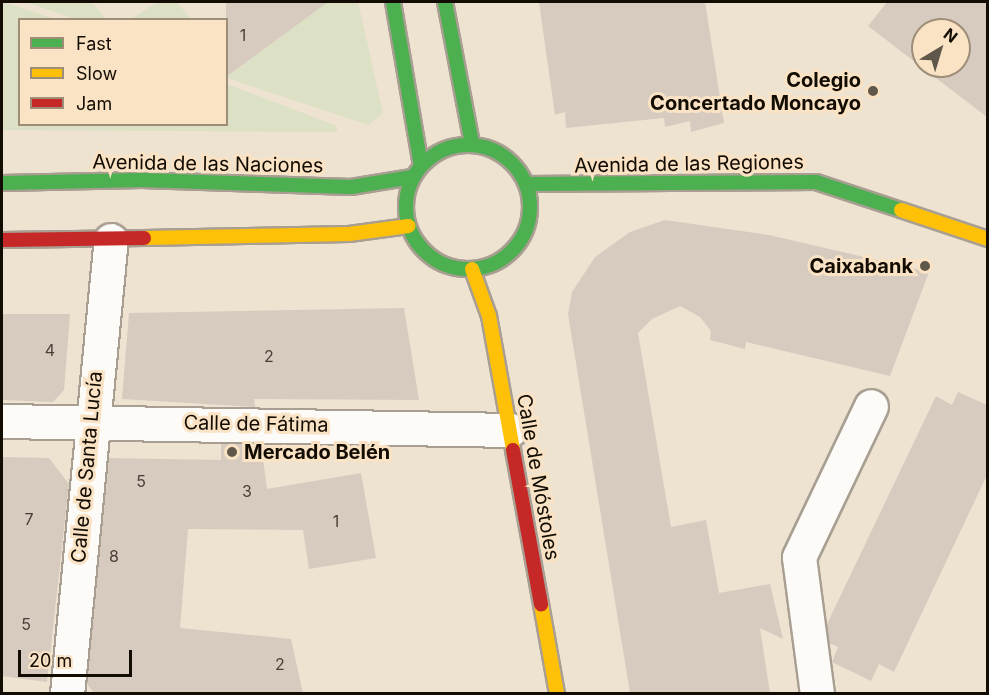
<!DOCTYPE html>
<meta charset="utf-8">
<style>
body{margin:0}
#map{position:relative;width:989px;height:695px;overflow:hidden;background:#eee2d1;font-family:Inter,sans-serif}
div>[style]{position:absolute}
.green>*{inset:0;background:#dce1c5}
.building>*{inset:0;background:#d7cbc0}
.roads{filter:drop-shadow(2px 0 #a89f92) drop-shadow(-2px 0 #a89f92) drop-shadow(0 2px #a89f92) drop-shadow(0 -2px #a89f92)}
.street>*{height:33px;margin:-16.5px;padding:0 16.5px;transform-origin:16.5px;border-radius:16.5px;background:#fcfbf8}
.fast>*{height:14px;margin:-7px;padding:0 7px;transform-origin:7px;border-radius:7px;background:#4caf50}
.fast>.ring{margin:-7px;padding:0;box-sizing:content-box;background:none;border:14px solid #4caf50;border-radius:50%}
.slow>*{height:14px;margin:-7px;padding:0 7px;transform-origin:7px;border-radius:7px;background:#ffc107}
.jam>*{height:14px;margin:-7px;padding:0 7px;transform-origin:7px;border-radius:7px;background:#c62828}
.dots>*{width:16px;height:16px;translate:-50% -50%;box-sizing:border-box;border:3px solid #fae3c5;border-radius:50%}
span{translate:-50% -50%;white-space:nowrap;text-align:center;line-height:1.15;-webkit-text-stroke:6px #fae3c5;paint-order:stroke}
.number-label{font-size:16px;color:#473f35}
.number-label span{-webkit-text-stroke-width:0}
.poi-label{font-size:20px;color:#130c03;font-weight:700}
.right{translate:-100% -50%;text-align:right}
.left{translate:0 -50%;text-align:left}
.street-label{font-size:20px;color:#130c03}
.frame{position:absolute;inset:0;border:3px solid #130c03;pointer-events:none}
.legend{position:absolute;left:18px;top:18px;width:210px;height:108px;box-sizing:border-box;background:#fae3c5;border:2px solid #9e8d77;margin:0;padding:8px 10px;list-style:none;font-size:18px;color:#130c03}
.legend li{display:flex;align-items:center;gap:12px;height:30px}
.legend b{width:30px;border:2px solid #9e8d77}
.north{position:absolute;left:911px;top:18px;width:60px;height:60px;box-sizing:border-box;background:#fae3c5;border:2px solid #9e8d77;border-radius:50%;rotate:38deg;font-size:16px;font-weight:700;line-height:24px;text-align:center;color:#130c03}
.north::after{content:'';display:block;margin:auto;width:21px;height:27px;background:#60574b;clip-path:polygon(50% 0,100% 100%,50% 72%,0 100%)}
.scale{position:absolute;left:18px;top:650px;width:114px;height:27px;box-sizing:border-box;border:3px solid #130c03;border-top:0;padding-left:8px;font-size:18px;line-height:21px;white-space:nowrap;color:#130c03;-webkit-text-stroke:4px #fae3c5;paint-order:stroke}
</style>
<div id="map">
<div class="green">
<i style="clip-path:polygon(2px 2px,56px 19px,20px 20px,20px 124px,226px 124px,227px 84px,337px 126px,337px 132px,2px 130px)"></i>
<i style="clip-path:polygon(26px 2px,92px 2px,106px 19px,75px 19px)"></i>
<i style="clip-path:polygon(158px 2px,177px 2px,191px 19px,131px 19px)"></i>
<i style="clip-path:polygon(312px 2px,358px 2px,383px 113px,369px 125px,227px 78px,226px 67px,232px 73px,317px 9px)"></i>
</div>
<div class="building">
<i style="clip-path:polygon(226px 2px,328px 2px,226px 77px)"></i>
<i style="clip-path:polygon(539px 2px,705px 2px,724px 123px,691px 132px,690px 121px,665px 127px,664px 118px,566px 128px,565px 112px,555px 115px)"></i>
<i style="clip-path:polygon(evenodd,887px 2px,987px 2px,987px 117px,868px 26px,887px 2px,923px 30px,959px 30px,959px 66px,923px 66px,923px 30px)"></i>
<i style="clip-path:polygon(665px 220px,769px 235px,929px 272px,890px 376px,746px 342px,745px 349px,710px 340px,711px 331px,700px 317px,680px 306px,652px 319px,638px 333px,671px 527px,706px 520px,719px 593px,770px 584px,783px 639px,760px 628px,770px 693px,630px 693px,568px 314px,572px 292px,595px 257px,630px 232px)"></i>
<i style="clip-path:polygon(404px 308px,419px 400px,254px 399px,255px 407px,122px 399px,129px 313px)"></i>
<i style="clip-path:polygon(2px 314px,70px 314px,64px 390px,53px 402px,2px 400px)"></i>
<i style="clip-path:polygon(958px 392px,987px 405px,987px 475px,894px 672px,879px 664px,871px 681px,832px 662px,838px 647px,829px 643px,827px 624px,936px 396px,952px 405px)"></i>
<i style="clip-path:polygon(221px 444px,261px 444px,267px 489px,361px 473px,376px 558px,309px 569px,303px 530px,188px 529px,180px 628px,291px 639px,303px 693px,94px 693px,87px 684px,109px 458px,221px 460px)"></i>
<i style="clip-path:polygon(2px 457px,49px 458px,69px 484px,47px 682px,2px 676px)"></i>
</div>
<div class="roads">
<div class="street">
<i style="left:2px;top:421px;width:508px;rotate:1.01deg"></i>
<i style="left:67px;top:694px;width:456px;rotate:-84.5deg"></i>
<i style="left:817px;top:694px;width:138px;rotate:-97.5deg"></i>
<i style="left:799px;top:557px;width:167px;rotate:-64.5deg"></i>
</div>
<div class="fast">
<i style="left:393px;top:2px;width:165px;rotate:80.3deg"></i>
<i style="left:445px;top:2px;width:145px;rotate:79.2deg"></i>
<i class="ring" style="left:406px;top:145px;width:110px;height:110px"></i>
<i style="left:2px;top:183px;width:140px;rotate:-1.2deg"></i>
<i style="left:142px;top:180px;width:209px;rotate:1.9deg"></i>
<i style="left:351px;top:187px;width:62px;rotate:-9.3deg"></i>
<i style="left:526px;top:184px;width:290px;rotate:-0.4deg"></i>
<i style="left:816px;top:182px;width:89px;rotate:18.2deg"></i>
</div>
<div class="slow">
<i style="left:901px;top:210px;width:92px;rotate:18.4deg"></i>
<i style="left:144px;top:238px;width:205px;rotate:-1.1deg"></i>
<i style="left:349px;top:234px;width:60px;rotate:-7.7deg"></i>
<i style="left:472px;top:269px;width:50px;rotate:70.1deg"></i>
<i style="left:489px;top:316px;width:136px;rotate:79.8deg"></i>
<i style="left:541px;top:604px;width:91px;rotate:79.9deg"></i>
</div>
<div class="jam">
<i style="left:2px;top:240px;width:142px;rotate:-0.8deg"></i>
<i style="left:513px;top:450px;width:157px;rotate:79.7deg"></i>
</div>
</div>
<div class="dots">
<i style="left:873px;top:91px;background:#60574b"></i>
<i style="left:925px;top:266px;background:#60574b"></i>
<i style="left:232px;top:452px;background:#60574b"></i>
</div>
<div class="number-label">
<span style="left:243px;top:35px">1</span>
<span style="left:50px;top:350px">4</span>
<span style="left:269px;top:356px">2</span>
<span style="left:141px;top:481px">5</span>
<span style="left:247px;top:491px">3</span>
<span style="left:29px;top:519px">7</span>
<span style="left:336px;top:521px">1</span>
<span style="left:114px;top:556px">8</span>
<span style="left:26px;top:624px">5</span>
<span style="left:280px;top:664px">2</span>
</div>
<div class="poi-label">
<span class="right" style="left:861px;top:92px">Colegio<br>Concertado Moncayo</span>
<span class="right" style="left:913px;top:266px">Caixabank</span>
<span class="left" style="left:244px;top:452px">Mercado Belén</span>
</div>
<div class="street-label">
<span style="left:208px;top:164px;rotate:1deg">Avenida de las Naciones</span>
<span style="left:689px;top:164px;rotate:-1deg">Avenida de las Regiones</span>
<span style="left:256px;top:424px;rotate:1deg">Calle de Fátima</span>
<span style="left:87px;top:467px;rotate:-85deg">Calle de Santa Lucía</span>
<span style="left:538px;top:477px;rotate:80deg">Calle de Móstoles</span>
</div>
<div class="frame"></div>
<ul class="legend">
<li><b style="height:8px;background:#4caf50"></b>Fast</li>
<li><b style="height:8px;background:#ffc107"></b>Slow</li>
<li><b style="height:8px;background:#c62828"></b>Jam</li>
</ul>
<div class="north">N</div>
<div class="scale">20 m</div>
</div>
